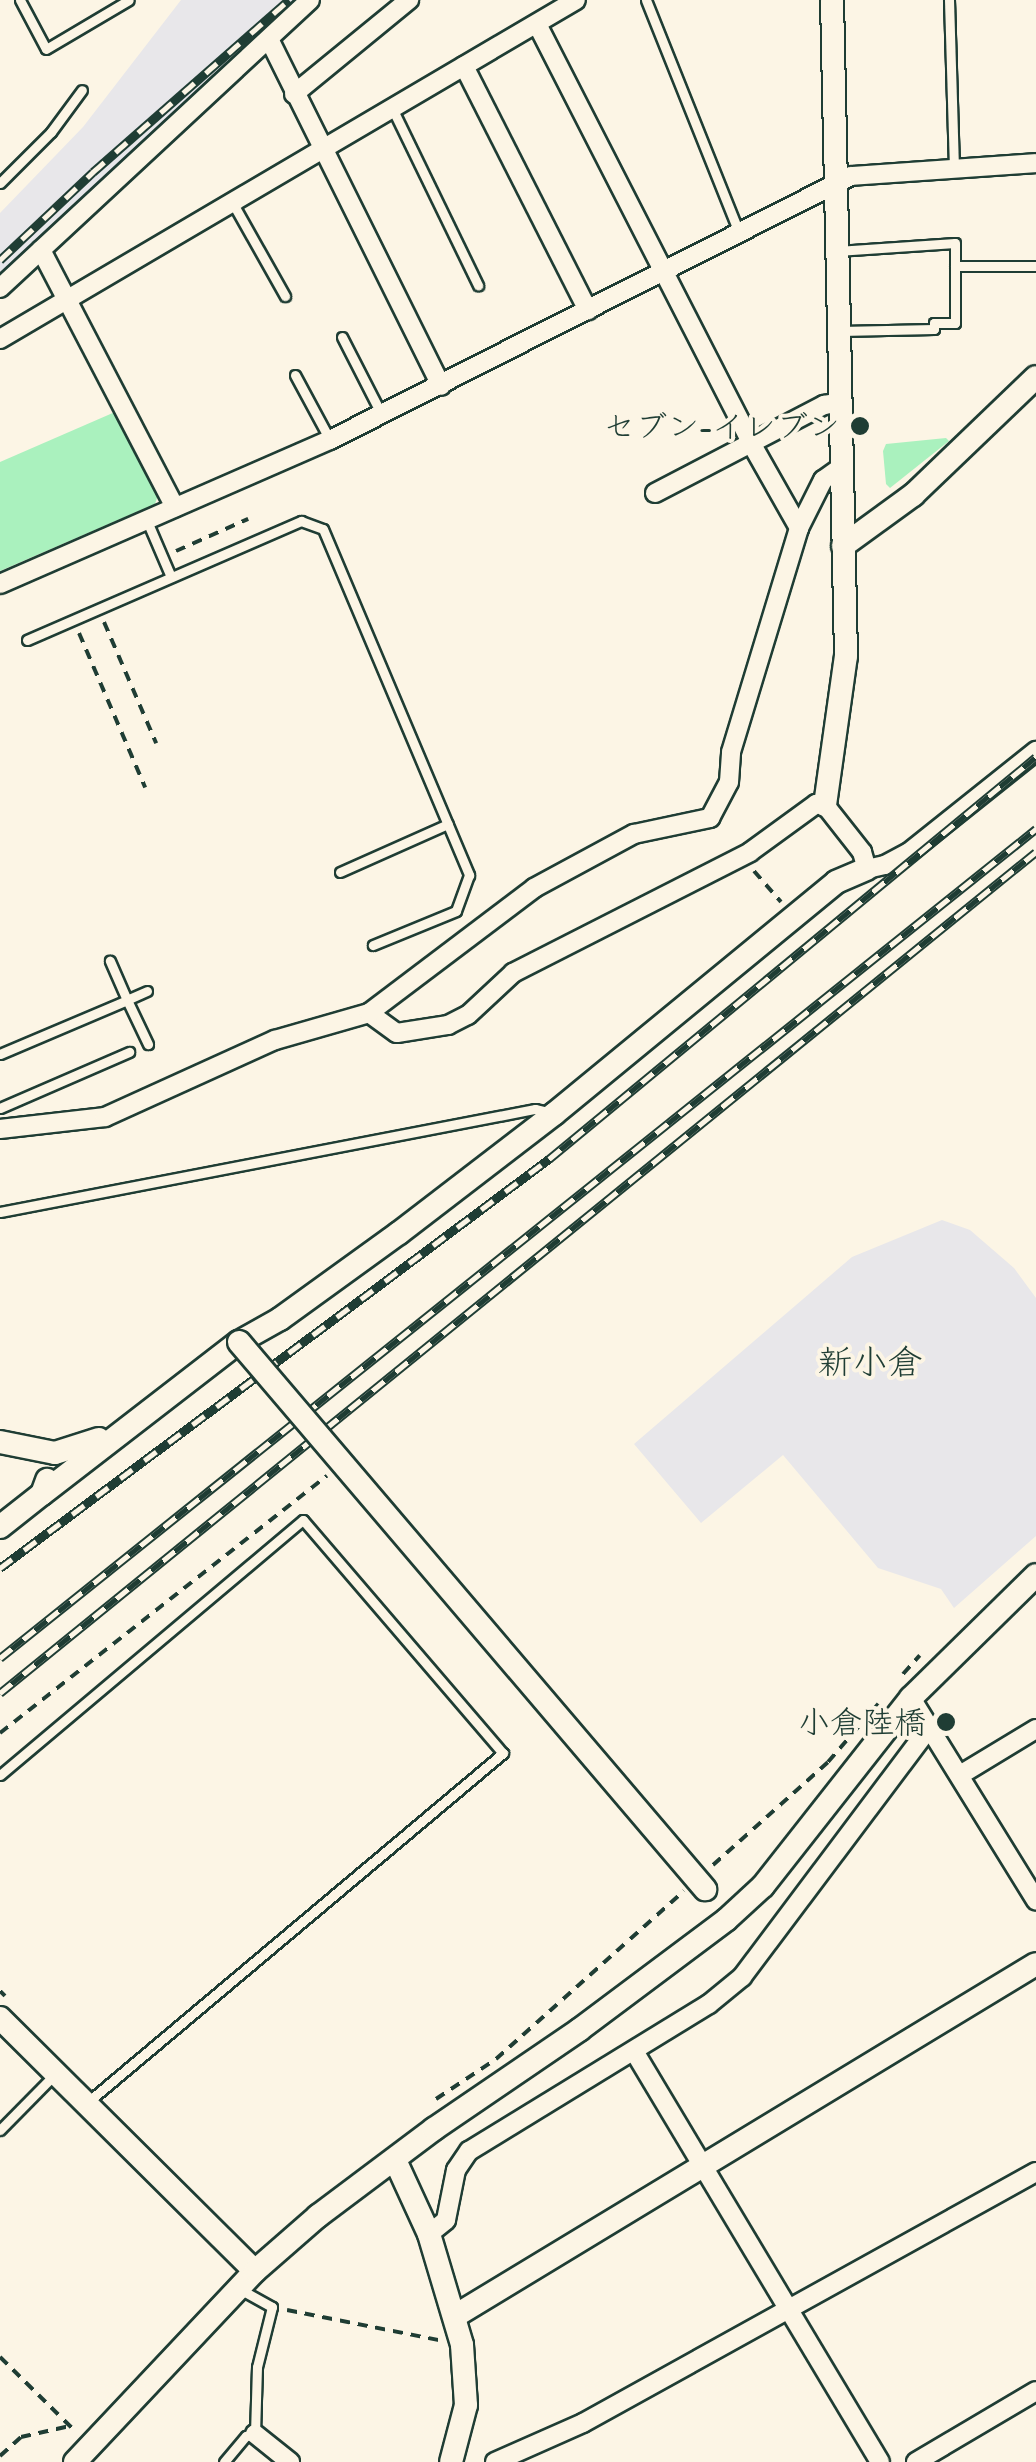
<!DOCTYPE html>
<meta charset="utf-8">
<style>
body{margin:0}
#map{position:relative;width:1036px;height:2462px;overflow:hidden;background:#fcf5e5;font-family:Itim,"Klee One",sans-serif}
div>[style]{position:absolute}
.built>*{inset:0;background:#e8e7ea}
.green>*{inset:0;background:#aaf1be}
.path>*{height:4px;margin-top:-2px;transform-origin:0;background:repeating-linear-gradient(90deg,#1f3d34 0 10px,transparent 0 18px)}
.roads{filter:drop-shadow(2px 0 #1f3d34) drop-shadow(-2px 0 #1f3d34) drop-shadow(0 2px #1f3d34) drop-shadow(0 -2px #1f3d34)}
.lane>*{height:9px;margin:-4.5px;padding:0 4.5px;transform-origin:4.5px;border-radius:4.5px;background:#fcf5e5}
.street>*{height:18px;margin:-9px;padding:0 9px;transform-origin:9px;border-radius:9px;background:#fcf5e5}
.secondary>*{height:22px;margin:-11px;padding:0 11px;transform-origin:11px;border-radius:11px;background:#fcf5e5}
.rail>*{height:9px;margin-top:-4.5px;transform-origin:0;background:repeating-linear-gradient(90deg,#fcf5e5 0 15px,#1f3d34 0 30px);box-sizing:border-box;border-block:2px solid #1f3d34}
.bridges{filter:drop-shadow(2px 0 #1f3d34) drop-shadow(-2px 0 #1f3d34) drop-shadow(0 2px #1f3d34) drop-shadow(0 -2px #1f3d34)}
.secondary-bridge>*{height:22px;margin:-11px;padding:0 11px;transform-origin:11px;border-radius:11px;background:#fcf5e5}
.dots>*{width:28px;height:28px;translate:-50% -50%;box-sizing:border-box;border:5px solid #fcf5e5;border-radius:50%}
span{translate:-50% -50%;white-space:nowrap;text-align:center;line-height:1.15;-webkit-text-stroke:8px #fcf5e5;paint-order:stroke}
.poi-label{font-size:32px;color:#1f3d34}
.right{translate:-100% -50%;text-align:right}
.neighbourhood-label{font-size:35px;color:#1f3d34}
</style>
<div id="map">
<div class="built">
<i style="clip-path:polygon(181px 0,303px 0,177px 110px,0 279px,0 213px,83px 127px)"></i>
<i style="clip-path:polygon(942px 1220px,970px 1230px,1014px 1268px,1036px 1298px,1036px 1536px,954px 1608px,941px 1589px,878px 1568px,783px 1455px,701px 1523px,634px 1444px,852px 1257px)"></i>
</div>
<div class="green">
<i style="clip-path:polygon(115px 412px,159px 492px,155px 504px,0 571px,0 462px)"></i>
<i style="clip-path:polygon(946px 438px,949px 441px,890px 488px,886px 484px,883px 451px,886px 444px)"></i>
</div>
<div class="path">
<i style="left:176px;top:551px;width:79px;rotate:-24deg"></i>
<i style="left:104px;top:622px;width:132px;rotate:66.7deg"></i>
<i style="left:79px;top:633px;width:168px;rotate:66.8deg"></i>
<i style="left:754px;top:871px;width:41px;rotate:48.9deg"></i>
<i style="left:903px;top:1674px;width:25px;rotate:-48deg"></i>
<i style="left:0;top:1733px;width:416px;rotate:-38.2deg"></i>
<i style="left:713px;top:1865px;width:154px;rotate:-41.8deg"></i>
<i style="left:828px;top:1762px;width:77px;rotate:-49.2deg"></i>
<i style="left:0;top:1991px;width:7px;rotate:45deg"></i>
<i style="left:436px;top:2099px;width:72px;rotate:-33.7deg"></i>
<i style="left:496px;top:2059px;width:252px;rotate:-41.8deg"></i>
<i style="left:287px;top:2310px;width:155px;rotate:11.2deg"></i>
<i style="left:0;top:2357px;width:105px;rotate:44.6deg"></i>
<i style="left:0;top:2456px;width:28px;rotate:-42deg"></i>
<i style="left:21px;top:2437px;width:50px;rotate:-12.7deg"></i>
</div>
<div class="roads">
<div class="lane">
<i style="left:20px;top:0;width:55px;rotate:62deg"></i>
<i style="left:46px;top:49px;width:96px;rotate:-30.6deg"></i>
<i style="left:646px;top:0;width:248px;rotate:68.2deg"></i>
<i style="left:949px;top:0;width:169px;rotate:88.3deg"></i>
<i style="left:393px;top:110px;width:195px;rotate:64.1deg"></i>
<i style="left:0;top:183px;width:72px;rotate:-45deg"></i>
<i style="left:51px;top:132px;width:52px;rotate:-53.6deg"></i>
<i style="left:232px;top:202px;width:108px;rotate:60.6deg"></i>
<i style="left:837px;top:251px;width:118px;rotate:-3.9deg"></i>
<i style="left:955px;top:243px;width:80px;rotate:90deg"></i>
<i style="left:955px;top:323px;width:21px;rotate:180deg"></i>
<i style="left:934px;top:323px;width:6px;rotate:90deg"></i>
<i style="left:934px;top:329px;width:94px;rotate:178.8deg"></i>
<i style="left:955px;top:266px;width:81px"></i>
<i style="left:342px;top:337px;width:88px;rotate:62.9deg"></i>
<i style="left:295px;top:375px;width:74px;rotate:61.7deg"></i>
<i style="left:147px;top:521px;width:61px;rotate:66.8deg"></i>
<i style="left:27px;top:640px;width:299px;rotate:-23.5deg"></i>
<i style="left:301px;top:521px;width:23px;rotate:20deg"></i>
<i style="left:323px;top:529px;width:376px;rotate:67.1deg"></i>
<i style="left:469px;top:875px;width:38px;rotate:110deg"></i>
<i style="left:456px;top:911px;width:90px;rotate:157.7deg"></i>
<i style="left:340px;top:872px;width:118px;rotate:-24deg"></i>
<i style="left:147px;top:991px;width:22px;rotate:156deg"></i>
<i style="left:127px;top:1000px;width:49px;rotate:64.5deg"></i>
<i style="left:0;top:1054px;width:138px;rotate:-23deg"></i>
<i style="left:127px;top:1000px;width:43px;rotate:-113.6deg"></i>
<i style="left:0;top:1108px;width:141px;rotate:-23.5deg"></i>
<i style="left:0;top:1212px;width:545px;rotate:-10.9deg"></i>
<i style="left:535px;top:1109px;width:17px;rotate:13deg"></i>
<i style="left:0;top:1775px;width:396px;rotate:-40.1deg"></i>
<i style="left:303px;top:1520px;width:307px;rotate:49.4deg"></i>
<i style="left:503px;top:1753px;width:541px;rotate:139.95deg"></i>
<i style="left:0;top:2130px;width:77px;rotate:-45.5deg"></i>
<i style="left:224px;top:2462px;width:34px;rotate:-50deg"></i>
<i style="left:246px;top:2436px;width:9px;rotate:-13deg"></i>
<i style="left:255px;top:2434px;width:67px;rotate:-88.3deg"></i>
<i style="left:257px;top:2367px;width:62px;rotate:-76deg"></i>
<i style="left:272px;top:2307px;width:35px;rotate:-151deg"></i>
</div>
<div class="street">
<i style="left:537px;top:24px;width:470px;rotate:62.9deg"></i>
<i style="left:751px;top:443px;width:98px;rotate:60.5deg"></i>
<i style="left:269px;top:39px;width:387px;rotate:63.6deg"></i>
<i style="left:464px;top:66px;width:274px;rotate:63.1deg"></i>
<i style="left:294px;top:94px;width:149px;rotate:-39.3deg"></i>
<i style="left:41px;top:250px;width:290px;rotate:62.5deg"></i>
<i style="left:0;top:288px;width:423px;rotate:-42.9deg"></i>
<i style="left:0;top:339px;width:668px;rotate:-30.48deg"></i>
<i style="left:655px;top:493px;width:191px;rotate:-27.5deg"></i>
<i style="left:824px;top:405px;width:13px;rotate:-9deg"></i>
<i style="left:0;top:584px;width:360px;rotate:-23.6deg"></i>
<i style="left:330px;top:440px;width:584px;rotate:-26.87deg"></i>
<i style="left:851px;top:176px;width:185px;rotate:-4deg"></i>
<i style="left:369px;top:1013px;width:34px;rotate:36deg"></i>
<i style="left:397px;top:1033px;width:52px;rotate:-8.9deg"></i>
<i style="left:448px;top:1025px;width:22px;rotate:-27deg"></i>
<i style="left:468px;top:1015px;width:62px;rotate:-43deg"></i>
<i style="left:513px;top:973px;width:266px;rotate:-27deg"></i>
<i style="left:750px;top:852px;width:82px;rotate:-36deg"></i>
<i style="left:816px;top:804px;width:9px;rotate:6deg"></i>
<i style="left:825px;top:805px;width:60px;rotate:51.8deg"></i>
<i style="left:862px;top:852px;width:18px;rotate:74deg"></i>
<i style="left:867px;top:869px;width:18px;rotate:-13deg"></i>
<i style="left:885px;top:865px;width:26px;rotate:-28deg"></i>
<i style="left:908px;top:853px;width:164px;rotate:-38.6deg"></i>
<i style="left:0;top:1129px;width:106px;rotate:-6.5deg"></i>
<i style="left:105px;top:1117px;width:187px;rotate:-24.4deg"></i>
<i style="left:275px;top:1040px;width:98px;rotate:-16deg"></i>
<i style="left:369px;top:1013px;width:207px;rotate:-37.1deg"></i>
<i style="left:534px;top:888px;width:114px;rotate:-28.4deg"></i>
<i style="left:634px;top:834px;width:78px;rotate:-11.9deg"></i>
<i style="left:710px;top:818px;width:41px;rotate:-62.2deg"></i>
<i style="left:729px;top:782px;width:30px;rotate:-86deg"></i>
<i style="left:731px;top:752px;width:234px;rotate:-73.1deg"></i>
<i style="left:799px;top:528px;width:54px;rotate:-63.4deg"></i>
<i style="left:823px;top:480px;width:21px;rotate:-35deg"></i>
<i style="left:911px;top:1698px;width:238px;rotate:58.3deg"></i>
<i style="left:960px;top:1775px;width:89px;rotate:-31.2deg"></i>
<i style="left:634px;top:2051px;width:479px;rotate:59.1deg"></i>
<i style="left:429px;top:2234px;width:22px;rotate:-39deg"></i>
<i style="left:446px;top:2220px;width:51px;rotate:-78.7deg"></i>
<i style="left:456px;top:2170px;width:23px;rotate:-56deg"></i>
<i style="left:469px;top:2151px;width:281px;rotate:-31.5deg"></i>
<i style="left:709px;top:2004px;width:43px;rotate:-39.3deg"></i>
<i style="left:742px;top:1977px;width:313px;rotate:-53.1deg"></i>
<i style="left:255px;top:2434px;width:45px;rotate:38.7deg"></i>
<i style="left:495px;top:2462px;width:96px;rotate:-23.9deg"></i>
<i style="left:583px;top:2423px;width:518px;rotate:-28.99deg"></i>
<i style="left:916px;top:2462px;width:139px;rotate:-30.6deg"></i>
</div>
<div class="secondary">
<i style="left:843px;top:546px;width:87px;rotate:-36.1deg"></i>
<i style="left:913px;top:495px;width:170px;rotate:-43.8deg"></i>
<i style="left:825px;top:805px;width:150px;rotate:-82deg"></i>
<i style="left:846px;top:656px;width:656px;rotate:-91.22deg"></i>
<i style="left:0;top:1442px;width:56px;rotate:11.3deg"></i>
<i style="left:55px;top:1453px;width:46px;rotate:-17.7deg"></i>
<i style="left:42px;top:1494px;width:249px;rotate:-37.7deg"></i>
<i style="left:239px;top:1342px;width:47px;rotate:-29.3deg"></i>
<i style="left:280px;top:1319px;width:147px;rotate:-35.9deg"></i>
<i style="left:399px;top:1233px;width:195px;rotate:-37.5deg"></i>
<i style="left:554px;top:1114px;width:365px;rotate:-39.4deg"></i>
<i style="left:836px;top:882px;width:34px;rotate:-23deg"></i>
<i style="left:0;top:1527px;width:53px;rotate:-38.2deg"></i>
<i style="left:42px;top:1494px;width:15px;rotate:-70deg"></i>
<i style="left:0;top:2018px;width:359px;rotate:44.8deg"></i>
<i style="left:395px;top:2160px;width:81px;rotate:65.3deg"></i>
<i style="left:429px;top:2234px;width:116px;rotate:73.4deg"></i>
<i style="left:462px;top:2345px;width:60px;rotate:86.2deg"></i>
<i style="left:466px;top:2405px;width:59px;rotate:104.7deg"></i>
<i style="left:455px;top:2316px;width:679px;rotate:-31.21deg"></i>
<i style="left:75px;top:2462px;width:262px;rotate:-46.7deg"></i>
<i style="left:255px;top:2271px;width:84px;rotate:-41.1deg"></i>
<i style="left:318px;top:2216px;width:145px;rotate:-36.9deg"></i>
<i style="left:434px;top:2129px;width:176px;rotate:-34.3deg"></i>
<i style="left:579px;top:2030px;width:184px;rotate:-36.8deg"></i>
<i style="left:726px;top:1920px;width:50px;rotate:-42.6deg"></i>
<i style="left:763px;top:1886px;width:239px;rotate:-51.8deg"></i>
<i style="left:911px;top:1698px;width:175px;rotate:-44.5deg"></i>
</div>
</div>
<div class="rail">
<i style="left:0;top:260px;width:128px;rotate:-43.4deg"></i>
<i style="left:93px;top:172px;width:261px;rotate:-41.3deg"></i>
<i style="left:0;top:1568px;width:685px;rotate:-36.69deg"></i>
<i style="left:549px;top:1159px;width:631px;rotate:-39.54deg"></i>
<i style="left:0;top:1658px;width:1327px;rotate:-38.67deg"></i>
<i style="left:0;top:1693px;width:1334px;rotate:-39.07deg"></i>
</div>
<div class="bridges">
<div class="secondary-bridge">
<i style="left:239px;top:1342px;width:719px;rotate:49.57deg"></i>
</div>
</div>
<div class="dots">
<i style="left:860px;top:426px;background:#1f3d34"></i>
<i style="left:946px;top:1722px;background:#1f3d34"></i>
</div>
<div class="poi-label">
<span class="right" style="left:840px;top:426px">セブン-イレブン</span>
<span class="right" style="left:926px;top:1722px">小倉陸橋</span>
</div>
<div class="neighbourhood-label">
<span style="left:870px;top:1362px">新小倉</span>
</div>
</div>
